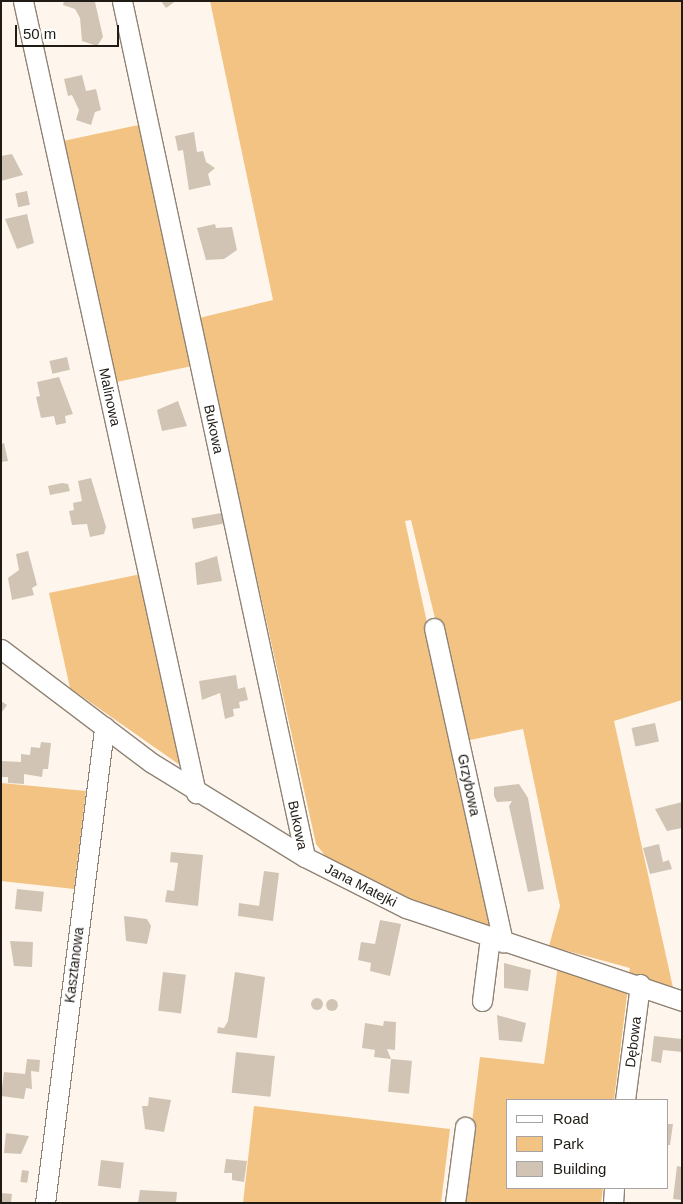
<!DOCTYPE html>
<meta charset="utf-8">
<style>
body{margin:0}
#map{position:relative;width:683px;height:1204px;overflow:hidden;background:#fef6ec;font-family:Helvetica,sans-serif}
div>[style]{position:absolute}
.green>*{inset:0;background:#f3c383;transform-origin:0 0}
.building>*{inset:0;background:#d1c4b4;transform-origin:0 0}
.round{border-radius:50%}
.roads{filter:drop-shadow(1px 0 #8f8374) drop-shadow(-1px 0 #8f8374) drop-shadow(0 1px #8f8374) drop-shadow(0 -1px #8f8374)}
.minor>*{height:19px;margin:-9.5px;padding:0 9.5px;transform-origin:9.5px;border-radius:9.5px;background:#fff}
span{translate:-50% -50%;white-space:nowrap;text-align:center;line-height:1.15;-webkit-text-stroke:4px #fff;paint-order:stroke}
.street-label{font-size:14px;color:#201b15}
.frame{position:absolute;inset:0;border:2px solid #201b15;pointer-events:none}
.legend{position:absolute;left:506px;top:1099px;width:162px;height:90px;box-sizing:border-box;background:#fff;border:1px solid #a6a4a1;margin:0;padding:6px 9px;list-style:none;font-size:15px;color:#201b15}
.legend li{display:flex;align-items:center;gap:10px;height:25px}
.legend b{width:25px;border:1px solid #a6a4a1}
.scale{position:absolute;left:15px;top:25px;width:104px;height:22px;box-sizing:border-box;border:2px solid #201b15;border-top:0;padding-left:6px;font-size:15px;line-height:18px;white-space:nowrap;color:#201b15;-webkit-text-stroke:4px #fff;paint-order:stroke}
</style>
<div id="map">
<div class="green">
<i style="clip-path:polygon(210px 1px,682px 1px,682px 700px,614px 721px,674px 992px,629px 973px,630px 968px,549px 946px,560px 906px,523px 729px,465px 741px,411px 520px,405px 521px,494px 932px,399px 896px,326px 857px,316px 844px,199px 318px,273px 300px)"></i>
<i style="left:143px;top:124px;width:247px;height:83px;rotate:78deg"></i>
<i style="clip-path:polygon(141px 574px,184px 768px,70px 688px,49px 593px)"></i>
<i style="clip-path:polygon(1px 783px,86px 791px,74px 889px,1px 881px)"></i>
<i style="clip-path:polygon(558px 965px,628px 987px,614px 1100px,507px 1100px,507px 1188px,603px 1188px,601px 1203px,462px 1203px,480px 1057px,544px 1064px)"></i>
<i style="clip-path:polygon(254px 1106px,450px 1129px,441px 1203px,243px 1203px)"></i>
</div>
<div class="building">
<i style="clip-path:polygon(64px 1px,95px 2px,103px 37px,97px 46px,82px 41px,80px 18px,75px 9px,63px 5px)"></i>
<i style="clip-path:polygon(161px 1px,176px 1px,166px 8px)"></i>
<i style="clip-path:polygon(82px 75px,86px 91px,96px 89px,101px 110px,95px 112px,91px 125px,76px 120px,79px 110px,72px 95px,68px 96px,64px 79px)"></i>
<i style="clip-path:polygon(194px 132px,197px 152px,203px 151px,206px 162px,215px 168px,208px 174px,211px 185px,189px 190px,183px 150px,178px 151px,175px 136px)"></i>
<i style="clip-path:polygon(12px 154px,23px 175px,1px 181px,1px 156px)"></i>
<i style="left:27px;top:191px;width:14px;height:12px;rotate:78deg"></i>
<i style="clip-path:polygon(27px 214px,34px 243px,17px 249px,5px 219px)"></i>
<i style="clip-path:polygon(215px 224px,216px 228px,232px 227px,237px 250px,224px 259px,206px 260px,197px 228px)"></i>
<i style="left:67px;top:357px;width:13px;height:18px;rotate:77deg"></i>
<i style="clip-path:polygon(59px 377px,73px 414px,65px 416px,66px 423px,56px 425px,54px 416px,41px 418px,36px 397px,40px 396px,37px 382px)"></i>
<i style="clip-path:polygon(178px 401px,187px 426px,162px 431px,157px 410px)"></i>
<i style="clip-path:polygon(4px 443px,8px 461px,1px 462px,1px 444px)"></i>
<i style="clip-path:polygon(91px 478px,106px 527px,104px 534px,90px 537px,87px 524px,72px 525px,69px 511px,74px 510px,73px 503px,82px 501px,78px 481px)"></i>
<i style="clip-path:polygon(62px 483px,68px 484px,70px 491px,50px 495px,48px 486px)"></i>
<i style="left:227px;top:512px;width:11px;height:36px;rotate:80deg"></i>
<i style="clip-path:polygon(28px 551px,37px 585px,32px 588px,34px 595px,12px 600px,8px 578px,19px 570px,16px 554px)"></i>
<i style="clip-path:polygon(217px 556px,222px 581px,197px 585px,195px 563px)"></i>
<i style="clip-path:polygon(236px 675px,238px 689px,245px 687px,248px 700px,239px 702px,240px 708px,233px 709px,234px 716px,225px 719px,220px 693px,202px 700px,199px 681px)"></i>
<i style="clip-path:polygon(1px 701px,7px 705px,1px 713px)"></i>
<i style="left:655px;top:723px;width:19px;height:24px;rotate:78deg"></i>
<i style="clip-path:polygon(41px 742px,51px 743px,48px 769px,43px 769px,42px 777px,24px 774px,24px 784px,8px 783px,8px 777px,1px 777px,1px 761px,21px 762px,21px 754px,30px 755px,31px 747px,40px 748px)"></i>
<i style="clip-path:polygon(519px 784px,528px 798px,544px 889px,528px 892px,509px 806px,512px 801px,497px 802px,494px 796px,494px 787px)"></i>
<i style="clip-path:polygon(682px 802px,682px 828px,667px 831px,655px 809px)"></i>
<i style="clip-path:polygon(659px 844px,663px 862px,669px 860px,672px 869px,650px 874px,643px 848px)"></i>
<i style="clip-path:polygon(171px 852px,203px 855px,198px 906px,165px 902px,167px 890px,174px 891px,178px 863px,170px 862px)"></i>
<i style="clip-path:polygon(264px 871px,279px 873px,273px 921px,238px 916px,239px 903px,259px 906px)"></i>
<i style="left:17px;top:889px;width:27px;height:20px;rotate:6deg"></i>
<i style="clip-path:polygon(124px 916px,147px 919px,151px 926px,147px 944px,126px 941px)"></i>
<i style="clip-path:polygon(380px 920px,401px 924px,390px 976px,370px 971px,371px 963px,358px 960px,361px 942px,375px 944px)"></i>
<i style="clip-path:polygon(10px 941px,33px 942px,32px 967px,14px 966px)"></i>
<i style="clip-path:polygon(504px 963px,531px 970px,528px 991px,504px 988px)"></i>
<i style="left:163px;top:972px;width:23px;height:39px;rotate:7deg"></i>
<i style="clip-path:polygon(235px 972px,265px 977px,257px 1038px,217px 1033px,218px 1027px,224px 1028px,228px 1021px)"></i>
<i class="round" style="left:311px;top:998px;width:12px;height:12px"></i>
<i class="round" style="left:326px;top:999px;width:12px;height:12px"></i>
<i style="clip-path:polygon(497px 1015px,526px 1023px,522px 1042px,499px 1040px)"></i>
<i style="clip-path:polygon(384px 1021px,396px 1022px,395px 1050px,387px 1049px,391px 1059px,374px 1057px,375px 1050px,362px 1048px,365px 1023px,383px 1026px)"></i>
<i style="clip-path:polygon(654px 1036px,682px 1039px,682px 1052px,663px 1050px,661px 1063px,651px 1061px)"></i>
<i style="left:236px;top:1052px;width:39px;height:41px;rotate:6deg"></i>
<i style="clip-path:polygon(27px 1059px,40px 1060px,39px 1072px,31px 1071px,32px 1089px,26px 1088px,24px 1099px,1px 1096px,4px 1072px,25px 1074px)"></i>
<i style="left:391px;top:1059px;width:21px;height:33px;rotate:5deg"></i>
<i style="clip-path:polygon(149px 1097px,171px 1100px,164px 1132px,145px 1129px,142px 1106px,148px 1106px)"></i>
<i style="clip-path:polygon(667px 1124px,673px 1124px,670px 1145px,667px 1145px)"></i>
<i style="clip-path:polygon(6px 1133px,29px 1136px,21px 1154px,4px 1153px)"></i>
<i style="clip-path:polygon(226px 1159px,247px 1161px,244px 1182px,232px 1180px,232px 1173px,224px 1173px)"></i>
<i style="left:101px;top:1160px;width:23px;height:26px;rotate:7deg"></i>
<i style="clip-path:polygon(677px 1166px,682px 1167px,682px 1200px,673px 1199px)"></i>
<i style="left:22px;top:1170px;width:7px;height:12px;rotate:8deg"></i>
<i style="clip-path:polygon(140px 1190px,177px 1192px,176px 1203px,138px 1203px)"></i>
<i style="clip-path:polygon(1px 1193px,12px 1194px,11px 1203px,1px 1203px)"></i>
</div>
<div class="roads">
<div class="minor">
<i style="left:23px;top:1px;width:811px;rotate:77.68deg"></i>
<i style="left:122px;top:1px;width:875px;rotate:77.93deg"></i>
<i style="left:434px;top:628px;width:322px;rotate:77.6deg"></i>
<i style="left:1px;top:649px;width:189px;rotate:37.1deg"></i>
<i style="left:152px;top:763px;width:180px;rotate:31.6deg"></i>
<i style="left:305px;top:857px;width:113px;rotate:26.8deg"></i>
<i style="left:406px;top:908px;width:291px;rotate:18.6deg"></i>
<i style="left:482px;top:1001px;width:64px;rotate:-82.8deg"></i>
<i style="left:625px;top:1100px;width:117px;rotate:-82.6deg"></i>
<i style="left:45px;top:1203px;width:480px;rotate:-82.9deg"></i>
<i style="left:455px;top:1203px;width:77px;rotate:-82.5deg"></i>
<i style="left:613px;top:1203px;width:15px;rotate:-86deg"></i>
</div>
</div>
<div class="street-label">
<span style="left:110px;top:397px;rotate:78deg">Malinowa</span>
<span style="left:214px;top:429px;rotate:78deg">Bukowa</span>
<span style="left:469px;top:785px;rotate:78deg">Grzybowa</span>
<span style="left:298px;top:825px;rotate:78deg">Bukowa</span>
<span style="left:361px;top:885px;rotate:27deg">Jana Matejki</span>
<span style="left:74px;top:965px;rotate:-83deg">Kasztanowa</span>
<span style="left:633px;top:1042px;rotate:-83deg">Dębowa</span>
</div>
<div class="frame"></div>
<ul class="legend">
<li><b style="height:6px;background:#fff"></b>Road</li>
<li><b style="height:14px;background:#f3c383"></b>Park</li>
<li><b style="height:14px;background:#d1c4b4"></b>Building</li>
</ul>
<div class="scale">50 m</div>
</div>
